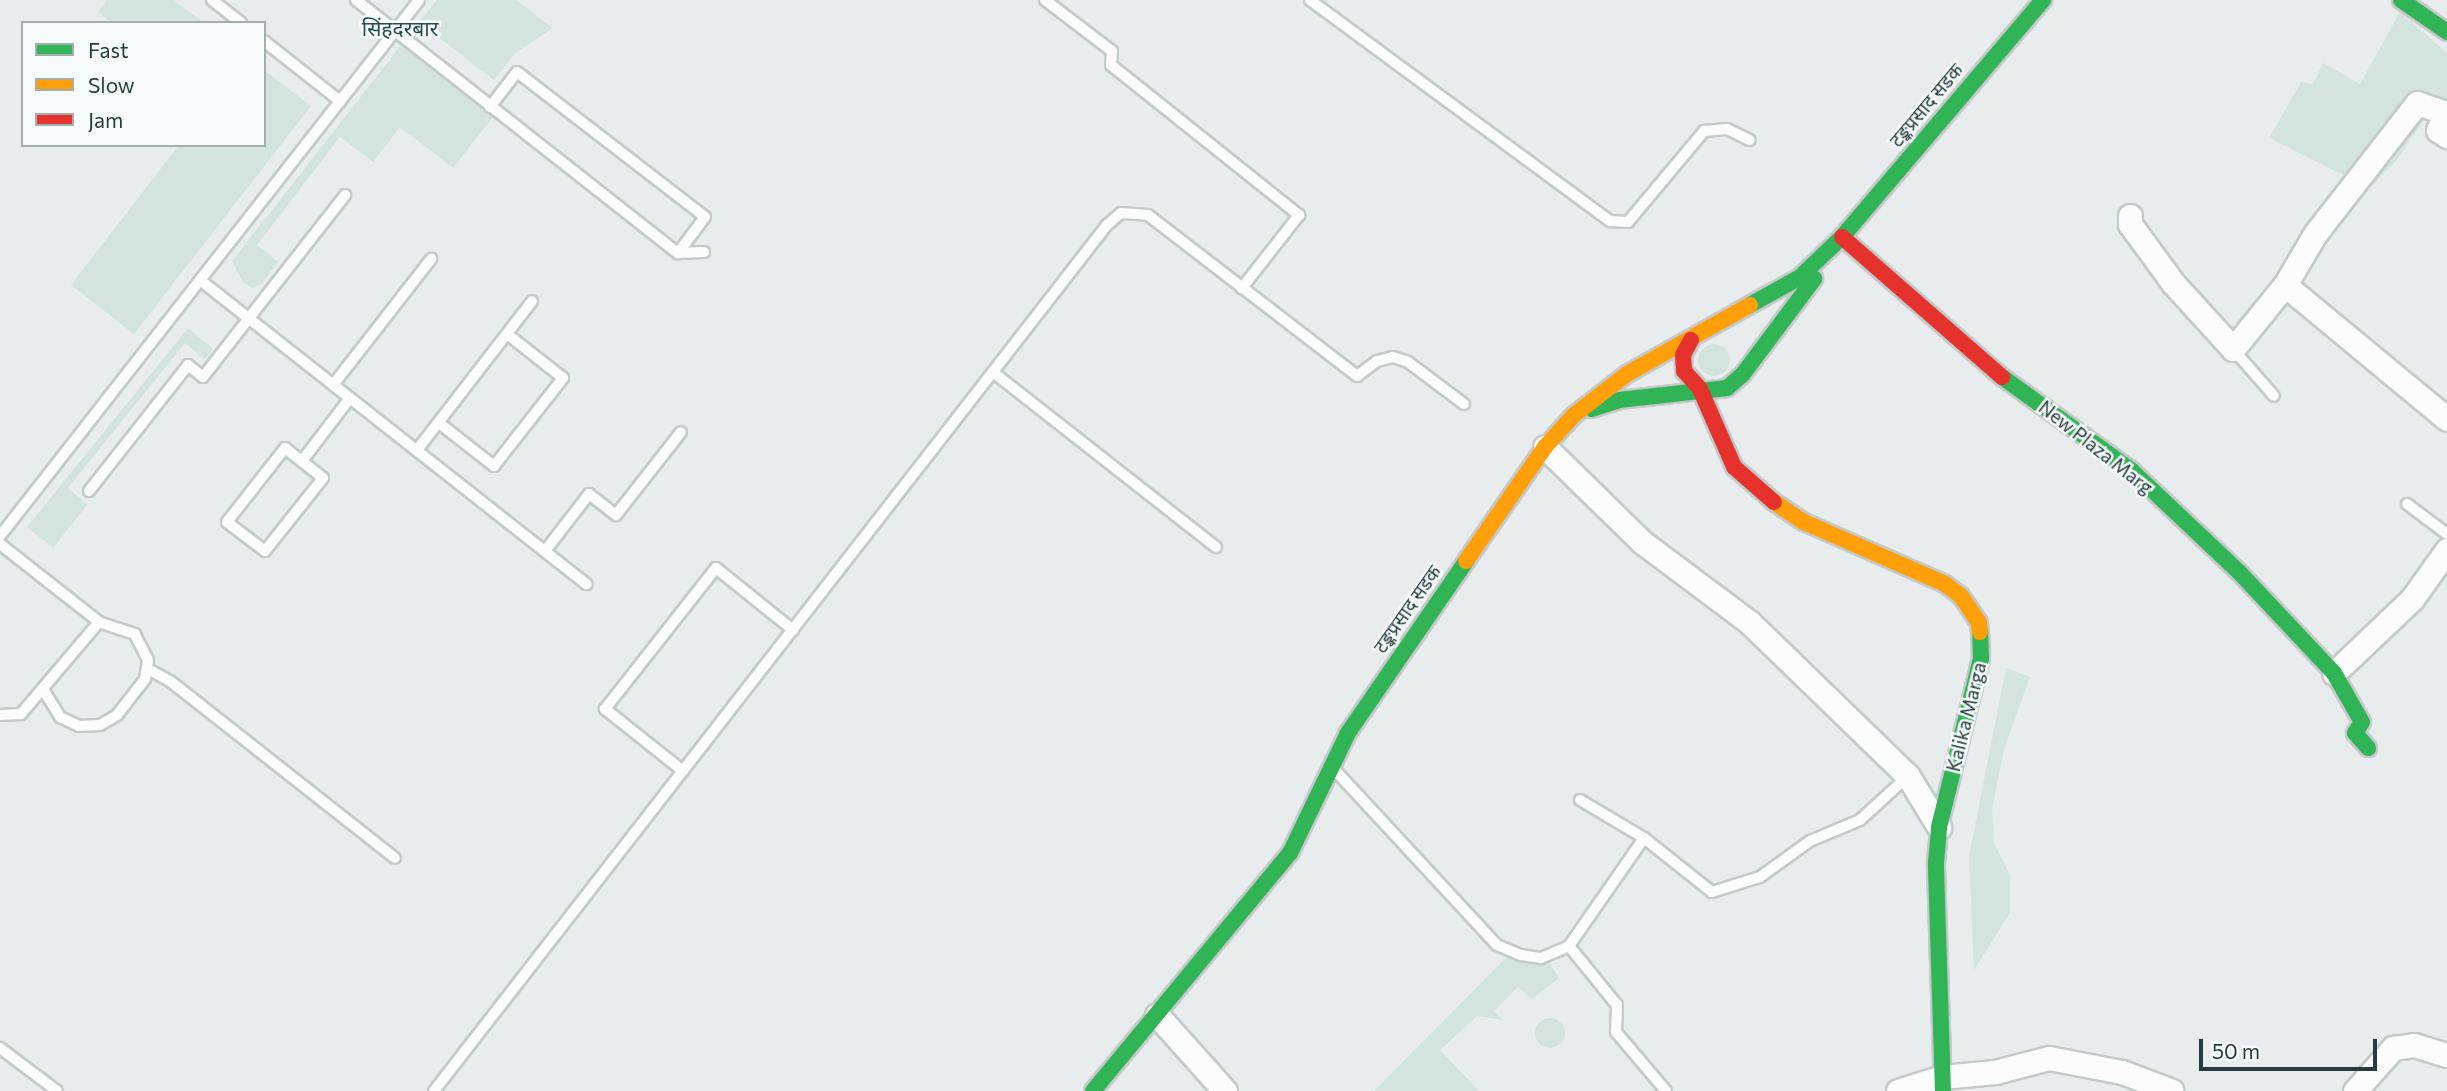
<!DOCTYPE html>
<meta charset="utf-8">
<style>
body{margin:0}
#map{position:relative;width:2447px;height:1091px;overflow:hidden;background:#e8ecec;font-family:Commissioner,"Noto Sans Devanagari",sans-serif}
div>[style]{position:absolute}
.green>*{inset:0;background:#d3e4de}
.round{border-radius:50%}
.roads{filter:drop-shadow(2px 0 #c5c9c9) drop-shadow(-2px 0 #c5c9c9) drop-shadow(0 2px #c5c9c9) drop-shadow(0 -2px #c5c9c9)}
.lane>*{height:10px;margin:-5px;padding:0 5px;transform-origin:5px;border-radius:5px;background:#fcfcfc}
.street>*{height:23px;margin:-11.5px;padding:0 11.5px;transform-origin:11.5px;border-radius:11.5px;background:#fcfcfc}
.fast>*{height:16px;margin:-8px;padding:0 8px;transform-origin:8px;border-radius:8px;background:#30b455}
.slow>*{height:16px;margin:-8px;padding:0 8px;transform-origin:8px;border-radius:8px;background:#ff9f0a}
.jam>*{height:16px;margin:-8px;padding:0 8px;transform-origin:8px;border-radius:8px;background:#e5322d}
span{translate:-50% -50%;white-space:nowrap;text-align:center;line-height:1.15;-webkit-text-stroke:5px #f7fafa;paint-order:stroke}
.street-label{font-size:19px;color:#263d3f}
.neighbourhood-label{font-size:21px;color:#234b50}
.legend{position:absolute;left:21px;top:21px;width:245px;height:126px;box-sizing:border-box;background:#f7fafa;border:2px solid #a3aeaf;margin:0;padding:9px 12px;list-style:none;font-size:21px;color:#263d3f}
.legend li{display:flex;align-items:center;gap:14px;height:35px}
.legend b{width:35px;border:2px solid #a3aeaf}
.scale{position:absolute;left:2199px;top:1039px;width:178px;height:32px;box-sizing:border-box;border:4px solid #263d3f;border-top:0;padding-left:9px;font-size:21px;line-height:24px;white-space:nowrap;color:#263d3f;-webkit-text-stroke:5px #f7fafa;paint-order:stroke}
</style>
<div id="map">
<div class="green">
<i style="clip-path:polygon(107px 0,174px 0,204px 23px,112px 23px,98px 12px)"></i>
<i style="clip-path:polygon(437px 0,516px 0,553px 28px,515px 53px,494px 80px,419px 22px)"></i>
<i style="clip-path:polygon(2400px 12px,2447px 53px,2447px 104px,2426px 117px,2396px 161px,2370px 188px,2269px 138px,2301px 82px,2313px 84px,2323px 63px,2360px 84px)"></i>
<i style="clip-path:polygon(405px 40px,497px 112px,453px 168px,400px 127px,373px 162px,340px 137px,257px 245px,278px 262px,261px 284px,253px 288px,243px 283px,232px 261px)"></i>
<i style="clip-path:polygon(264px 70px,311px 106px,134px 334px,71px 285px,179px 145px,264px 145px)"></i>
<i style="clip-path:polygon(188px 328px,213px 349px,205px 359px,185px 343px,68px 488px,87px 505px,53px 548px,27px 527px)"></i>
<i class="round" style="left:1698px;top:344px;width:32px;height:32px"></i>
<i style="clip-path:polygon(2006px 668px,2030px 677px,2004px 749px,1992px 809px,1994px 843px,2010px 875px,2010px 913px,1974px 970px,1969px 856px)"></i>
<i style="clip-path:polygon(1510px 954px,1514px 960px,1546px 957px,1559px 978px,1532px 999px,1518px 987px,1494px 1011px,1503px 1020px,1477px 1016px,1440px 1050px,1479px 1091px,1374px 1091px)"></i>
<i class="round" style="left:1535px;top:1018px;width:30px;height:30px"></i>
</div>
<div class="roads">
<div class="lane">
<i style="left:212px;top:0;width:37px;rotate:38deg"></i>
<i style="left:356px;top:0;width:410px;rotate:38.2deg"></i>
<i style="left:678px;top:253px;width:26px;rotate:-2deg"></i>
<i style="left:1045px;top:0;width:84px;rotate:37.3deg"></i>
<i style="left:1112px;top:51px;width:14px;rotate:94deg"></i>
<i style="left:1111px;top:65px;width:241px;rotate:38.6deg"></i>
<i style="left:1299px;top:215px;width:93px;rotate:128deg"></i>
<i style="left:1310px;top:0;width:373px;rotate:36.4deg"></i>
<i style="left:1610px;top:221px;width:18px;rotate:3deg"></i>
<i style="left:1628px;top:222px;width:119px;rotate:-50.1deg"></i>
<i style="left:1704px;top:131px;width:23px;rotate:-5deg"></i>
<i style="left:1727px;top:129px;width:25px;rotate:26deg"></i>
<i style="left:264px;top:41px;width:97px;rotate:38.3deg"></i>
<i style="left:490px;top:107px;width:44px;rotate:-52.4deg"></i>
<i style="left:517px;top:72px;width:237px;rotate:37.6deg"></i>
<i style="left:705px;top:217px;width:45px;rotate:126.9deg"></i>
<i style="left:200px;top:280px;width:492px;rotate:38.2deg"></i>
<i style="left:2233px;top:349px;width:62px;rotate:48.9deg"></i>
<i style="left:994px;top:373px;width:282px;rotate:38.1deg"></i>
<i style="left:333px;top:385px;width:160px;rotate:-52.1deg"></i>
<i style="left:439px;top:423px;width:70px;rotate:38deg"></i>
<i style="left:494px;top:466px;width:112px;rotate:-51.9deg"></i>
<i style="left:563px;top:378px;width:71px;rotate:-141.8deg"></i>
<i style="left:285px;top:448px;width:48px;rotate:38.3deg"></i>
<i style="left:323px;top:478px;width:93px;rotate:128.5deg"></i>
<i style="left:265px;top:551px;width:48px;rotate:-142.7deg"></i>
<i style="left:227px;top:522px;width:94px;rotate:-51.9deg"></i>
<i style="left:417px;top:450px;width:188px;rotate:-52.3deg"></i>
<i style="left:302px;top:461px;width:79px;rotate:-52.7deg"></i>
<i style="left:89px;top:491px;width:160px;rotate:-51.8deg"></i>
<i style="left:188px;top:365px;width:19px;rotate:39deg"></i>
<i style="left:203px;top:377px;width:231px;rotate:-52deg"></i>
<i style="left:2407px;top:504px;width:50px;rotate:36.9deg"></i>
<i style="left:0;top:536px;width:680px;rotate:-51.98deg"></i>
<i style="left:0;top:544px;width:126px;rotate:38.2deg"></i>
<i style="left:99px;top:622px;width:121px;rotate:130.3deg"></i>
<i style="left:21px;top:714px;width:21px;rotate:177deg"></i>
<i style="left:545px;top:551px;width:72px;rotate:-52.3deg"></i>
<i style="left:589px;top:494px;width:34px;rotate:38deg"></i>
<i style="left:616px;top:515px;width:105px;rotate:-51.9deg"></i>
<i style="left:148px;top:669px;width:25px;rotate:29deg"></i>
<i style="left:170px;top:681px;width:286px;rotate:38.2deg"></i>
<i style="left:44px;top:691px;width:31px;rotate:58deg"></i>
<i style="left:60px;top:717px;width:21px;rotate:25deg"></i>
<i style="left:79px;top:726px;width:21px;rotate:-3deg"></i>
<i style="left:100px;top:725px;width:20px;rotate:-30deg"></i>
<i style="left:117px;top:715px;width:46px;rotate:-52.1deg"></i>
<i style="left:145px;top:679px;width:19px;rotate:-81deg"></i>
<i style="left:148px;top:660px;width:29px;rotate:-117deg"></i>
<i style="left:135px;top:634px;width:38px;rotate:-162deg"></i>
<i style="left:1333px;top:768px;width:241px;rotate:47.2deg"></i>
<i style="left:1497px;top:945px;width:26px;rotate:23deg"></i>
<i style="left:1521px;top:955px;width:20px;rotate:9deg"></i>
<i style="left:1541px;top:958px;width:30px;rotate:-23deg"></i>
<i style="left:1569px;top:946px;width:131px;rotate:-55.2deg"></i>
<i style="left:683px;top:771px;width:100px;rotate:-141.5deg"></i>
<i style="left:605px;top:709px;width:179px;rotate:-51.8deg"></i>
<i style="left:716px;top:568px;width:99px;rotate:38.8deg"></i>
<i style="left:1580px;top:800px;width:74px;rotate:30.7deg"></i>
<i style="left:1644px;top:838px;width:87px;rotate:38.5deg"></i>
<i style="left:1712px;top:892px;width:50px;rotate:-17.4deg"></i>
<i style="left:1760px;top:877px;width:62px;rotate:-35.8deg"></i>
<i style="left:1810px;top:841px;width:54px;rotate:-22.8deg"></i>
<i style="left:1860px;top:820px;width:65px;rotate:-42.5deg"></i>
<i style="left:1569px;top:946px;width:76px;rotate:50.9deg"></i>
<i style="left:1617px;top:1005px;width:27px;rotate:92deg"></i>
<i style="left:1616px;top:1032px;width:77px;rotate:49.7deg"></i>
<i style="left:0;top:1048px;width:71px;rotate:37deg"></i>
<i style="left:434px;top:1091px;width:1097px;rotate:-52.15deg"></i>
<i style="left:1107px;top:225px;width:18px;rotate:-41deg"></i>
<i style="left:1121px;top:213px;width:27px;rotate:4deg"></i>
<i style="left:1148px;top:215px;width:264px;rotate:37.6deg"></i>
<i style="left:1357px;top:376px;width:25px;rotate:-37deg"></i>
<i style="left:1377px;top:361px;width:16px;rotate:-14deg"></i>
<i style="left:1393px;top:357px;width:16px;rotate:18deg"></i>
<i style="left:1408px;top:362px;width:70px;rotate:36.9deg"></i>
</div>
<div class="street">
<i style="left:2130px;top:216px;width:8px;rotate:90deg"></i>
<i style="left:2130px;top:224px;width:73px;rotate:53.9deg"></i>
<i style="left:2173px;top:283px;width:89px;rotate:47.7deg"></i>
<i style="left:2233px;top:349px;width:82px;rotate:-50.9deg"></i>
<i style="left:2285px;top:285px;width:210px;rotate:39.6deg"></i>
<i style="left:2285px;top:285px;width:59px;rotate:-59.5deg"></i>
<i style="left:2315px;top:234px;width:166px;rotate:-52.1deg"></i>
<i style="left:2417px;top:103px;width:31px;rotate:19deg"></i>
<i style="left:2446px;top:113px;width:19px;rotate:115deg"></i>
<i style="left:2438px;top:130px;width:11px;rotate:34deg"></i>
<i style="left:1545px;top:447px;width:136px;rotate:44.4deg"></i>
<i style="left:1642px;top:542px;width:134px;rotate:36.8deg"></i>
<i style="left:1749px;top:622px;width:221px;rotate:44.1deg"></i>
<i style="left:1908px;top:776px;width:60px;rotate:58.7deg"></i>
<i style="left:2334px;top:673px;width:108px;rotate:-43.5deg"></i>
<i style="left:2412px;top:599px;width:60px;rotate:-54.5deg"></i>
<i style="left:1157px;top:1015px;width:102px;rotate:48.2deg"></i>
<i style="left:1898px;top:1091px;width:46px;rotate:-17.7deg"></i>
<i style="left:1942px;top:1077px;width:53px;rotate:-5.4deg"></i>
<i style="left:1995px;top:1072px;width:56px;rotate:-14.5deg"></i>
<i style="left:2049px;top:1058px;width:74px;rotate:10.9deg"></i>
<i style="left:2122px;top:1072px;width:53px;rotate:20.8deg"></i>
<i style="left:2355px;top:1091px;width:57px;rotate:-48.5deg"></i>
<i style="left:2393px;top:1048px;width:21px;rotate:-8deg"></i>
<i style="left:2414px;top:1045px;width:34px;rotate:17deg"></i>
</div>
<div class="fast">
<i style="left:2401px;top:0;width:56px;rotate:34.8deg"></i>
<i style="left:1750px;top:305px;width:57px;rotate:-29.2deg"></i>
<i style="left:1800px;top:277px;width:58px;rotate:-43.6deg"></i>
<i style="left:1842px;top:237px;width:311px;rotate:-49.7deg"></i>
<i style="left:2002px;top:377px;width:159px;rotate:35.8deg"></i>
<i style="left:2131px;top:470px;width:149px;rotate:43.4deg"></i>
<i style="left:2239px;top:572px;width:139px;rotate:46.8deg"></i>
<i style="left:2334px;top:673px;width:56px;rotate:60.3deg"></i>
<i style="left:2362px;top:722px;width:13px;rotate:122deg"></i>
<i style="left:2355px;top:733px;width:20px;rotate:49deg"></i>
<i style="left:1592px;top:409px;width:28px;rotate:-18deg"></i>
<i style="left:1619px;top:400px;width:109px;rotate:-6.3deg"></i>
<i style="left:1727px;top:388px;width:21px;rotate:-41deg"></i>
<i style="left:1743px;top:374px;width:119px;rotate:-53.2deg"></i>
<i style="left:1093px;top:1091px;width:309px;rotate:-50.4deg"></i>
<i style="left:1290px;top:853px;width:133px;rotate:-64.2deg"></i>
<i style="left:1348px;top:733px;width:209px;rotate:-55.5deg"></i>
<i style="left:1943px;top:1091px;width:228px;rotate:-91.8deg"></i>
<i style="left:1936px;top:863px;width:36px;rotate:-85deg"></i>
<i style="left:1939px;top:827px;width:174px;rotate:-76deg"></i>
<i style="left:1981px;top:658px;width:26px;rotate:-92deg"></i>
</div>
<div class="slow">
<i style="left:1774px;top:502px;width:36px;rotate:34deg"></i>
<i style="left:1804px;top:522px;width:154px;rotate:23.7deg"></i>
<i style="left:1945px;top:584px;width:20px;rotate:37deg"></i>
<i style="left:1961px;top:596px;width:32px;rotate:56deg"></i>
<i style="left:1979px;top:623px;width:9px;rotate:84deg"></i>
<i style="left:1466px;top:561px;width:139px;rotate:-55.3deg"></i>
<i style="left:1545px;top:447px;width:43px;rotate:-47.8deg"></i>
<i style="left:1574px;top:415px;width:67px;rotate:-37.7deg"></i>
<i style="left:1627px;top:374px;width:141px;rotate:-29.3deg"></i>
</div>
<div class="jam">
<i style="left:1842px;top:237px;width:213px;rotate:41.2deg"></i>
<i style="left:1691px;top:340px;width:17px;rotate:118deg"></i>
<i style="left:1683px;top:355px;width:16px;rotate:86deg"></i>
<i style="left:1684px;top:371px;width:24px;rotate:48deg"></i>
<i style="left:1700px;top:389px;width:85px;rotate:66.4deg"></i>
<i style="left:1734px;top:467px;width:53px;rotate:41.2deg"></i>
</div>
</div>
<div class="street-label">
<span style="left:1926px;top:105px;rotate:-50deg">टङ्कप्रसाद सडक</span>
<span style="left:2096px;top:447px;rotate:38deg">New Plaza Marg</span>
<span style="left:1407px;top:609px;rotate:-55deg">टङ्कप्रसाद सडक</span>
<span style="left:1966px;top:717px;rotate:-76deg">Kalika Marga</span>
</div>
<div class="neighbourhood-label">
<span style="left:400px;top:28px">सिंहदरबार</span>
</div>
<ul class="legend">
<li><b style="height:9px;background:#30b455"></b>Fast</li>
<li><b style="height:9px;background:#ff9f0a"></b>Slow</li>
<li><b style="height:9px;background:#e5322d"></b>Jam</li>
</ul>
<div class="scale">50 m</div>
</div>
